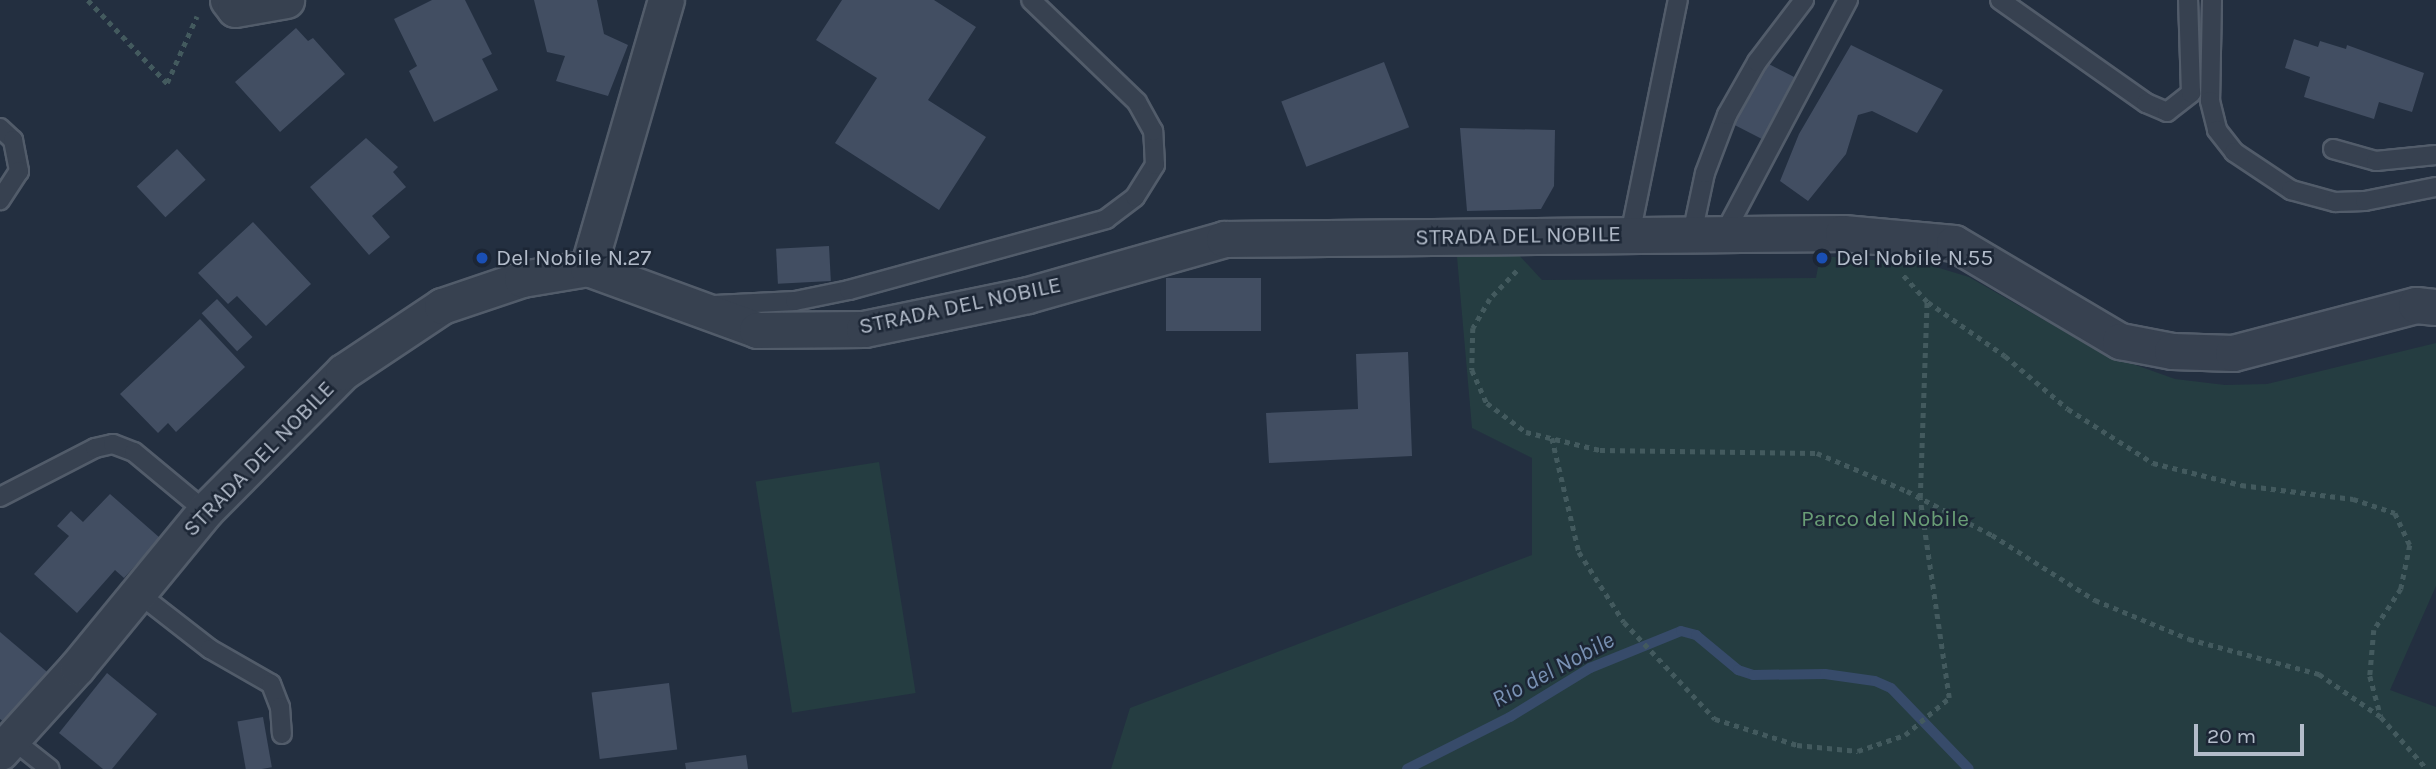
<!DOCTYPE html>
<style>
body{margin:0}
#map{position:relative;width:2436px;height:769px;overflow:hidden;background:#232f40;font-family:Karla,sans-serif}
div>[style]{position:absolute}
.green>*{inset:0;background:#253d41;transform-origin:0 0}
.stream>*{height:10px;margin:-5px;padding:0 5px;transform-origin:5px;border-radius:5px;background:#374b6a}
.building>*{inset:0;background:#424e62;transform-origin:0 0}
.path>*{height:4.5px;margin-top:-2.25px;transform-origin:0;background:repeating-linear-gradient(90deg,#435a5e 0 5px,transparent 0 10px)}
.roads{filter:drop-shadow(2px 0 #525c6a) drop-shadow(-2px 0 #525c6a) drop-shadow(0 2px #525c6a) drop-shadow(0 -2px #525c6a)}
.service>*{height:18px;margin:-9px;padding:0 9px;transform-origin:9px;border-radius:9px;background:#374150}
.minor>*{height:35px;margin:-17.5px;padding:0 17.5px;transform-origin:17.5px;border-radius:17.5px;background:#374150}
.dots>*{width:19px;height:19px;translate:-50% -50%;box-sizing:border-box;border:4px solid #1c2635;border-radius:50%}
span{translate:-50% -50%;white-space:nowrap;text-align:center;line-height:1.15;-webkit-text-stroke:5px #1c2635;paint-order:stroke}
.street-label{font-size:23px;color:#b3bcca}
.poi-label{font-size:23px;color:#b3bcca}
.left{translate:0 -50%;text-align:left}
.park-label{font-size:23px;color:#699d76}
.water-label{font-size:24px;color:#7991b3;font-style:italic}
.scale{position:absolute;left:2194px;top:724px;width:110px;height:32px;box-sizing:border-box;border:4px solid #b3bcca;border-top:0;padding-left:9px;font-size:21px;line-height:24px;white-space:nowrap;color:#b3bcca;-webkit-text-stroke:5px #1c2635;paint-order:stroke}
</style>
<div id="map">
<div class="green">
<i style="clip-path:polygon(1518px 254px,1542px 280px,1816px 278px,1820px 256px,1926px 264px,1969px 277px,2102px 353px,2175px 379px,2225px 385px,2267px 384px,2436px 343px,2436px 586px,2390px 690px,2436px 707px,2436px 769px,1111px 769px,1130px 708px,1532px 555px,1532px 458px,1472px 428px,1457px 257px)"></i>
<i style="left:879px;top:462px;width:234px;height:125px;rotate:81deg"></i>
</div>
<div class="stream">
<i style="left:1407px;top:769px;width:115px;rotate:-26.8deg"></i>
<i style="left:1510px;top:717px;width:94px;rotate:-31.5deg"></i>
<i style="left:1590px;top:668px;width:98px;rotate:-22.1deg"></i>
<i style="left:1681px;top:631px;width:16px;rotate:15deg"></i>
<i style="left:1696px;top:635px;width:55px;rotate:39.8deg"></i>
<i style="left:1738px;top:670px;width:16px;rotate:18deg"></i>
<i style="left:1753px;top:675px;width:72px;rotate:-0.8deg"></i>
<i style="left:1825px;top:674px;width:50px;rotate:8deg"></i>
<i style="left:1875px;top:681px;width:17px;rotate:24deg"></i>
<i style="left:1891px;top:688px;width:112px;rotate:46.1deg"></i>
</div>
<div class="building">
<i style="clip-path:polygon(432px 0,465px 0,492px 54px,482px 59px,498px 90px,434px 122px,409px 71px,417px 66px,394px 19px)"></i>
<i style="clip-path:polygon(534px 0,597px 0,604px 34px,628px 45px,608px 96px,556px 81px,565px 56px,547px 52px)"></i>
<i style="clip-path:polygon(842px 0,934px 0,976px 27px,928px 100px,986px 137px,939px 210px,835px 143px,877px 78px,816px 40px)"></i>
<i style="clip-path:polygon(296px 28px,308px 41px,313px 38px,345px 74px,280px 132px,235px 82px)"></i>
<i style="clip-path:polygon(2294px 39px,2318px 47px,2320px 41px,2346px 49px,2347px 45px,2424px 73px,2412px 112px,2379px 102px,2374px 119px,2304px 97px,2310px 77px,2285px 68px)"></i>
<i style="clip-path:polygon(1851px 45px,1943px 90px,1917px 133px,1872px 111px,1858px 115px,1846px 154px,1808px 201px,1780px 181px,1799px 134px)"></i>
<i style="left:1763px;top:61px;width:35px;height:70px;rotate:27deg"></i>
<i style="left:1384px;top:62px;width:70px;height:110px;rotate:69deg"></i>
<i style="clip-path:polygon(1460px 128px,1555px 130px,1554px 186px,1541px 209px,1467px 211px)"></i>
<i style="clip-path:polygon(366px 138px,398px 167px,393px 172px,406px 187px,372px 216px,390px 237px,369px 255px,310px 187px)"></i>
<i style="left:177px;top:149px;width:42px;height:55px;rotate:47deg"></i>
<i style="clip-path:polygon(253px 222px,311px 284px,266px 326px,237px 296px,228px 304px,198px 273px)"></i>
<i style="left:829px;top:246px;width:35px;height:53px;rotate:87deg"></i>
<i style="left:1166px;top:278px;width:95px;height:53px"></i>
<i style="left:217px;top:299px;width:52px;height:21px;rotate:47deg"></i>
<i style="clip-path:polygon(200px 319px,245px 367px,176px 432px,168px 423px,158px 433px,120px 394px)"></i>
<i style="clip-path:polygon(1408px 352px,1412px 456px,1269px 463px,1266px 413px,1358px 409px,1356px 354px)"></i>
<i style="clip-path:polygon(110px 494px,160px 538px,124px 578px,115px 570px,77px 613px,34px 574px,69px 536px,57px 526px,71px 511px,83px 522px)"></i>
<i style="clip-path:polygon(0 632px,53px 677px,12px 728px,0 719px)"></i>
<i style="clip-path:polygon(107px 673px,157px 714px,112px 769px,103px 769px,59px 733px)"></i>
<i style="left:669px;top:683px;width:67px;height:78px;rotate:83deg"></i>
<i style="left:263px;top:717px;width:51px;height:26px;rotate:80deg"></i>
<i style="clip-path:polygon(746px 755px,748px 769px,686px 769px,685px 763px)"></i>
</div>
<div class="path">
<i style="left:88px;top:0;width:115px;rotate:46.4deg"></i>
<i style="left:167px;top:83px;width:73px;rotate:-65.9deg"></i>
<i style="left:1517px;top:271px;width:39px;rotate:134deg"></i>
<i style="left:1490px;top:299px;width:34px;rotate:120deg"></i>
<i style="left:1473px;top:328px;width:42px;rotate:91.4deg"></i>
<i style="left:1472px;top:370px;width:36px;rotate:66deg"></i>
<i style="left:1487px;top:403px;width:49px;rotate:36.6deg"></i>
<i style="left:1526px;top:432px;width:76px;rotate:13.7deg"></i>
<i style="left:1600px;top:450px;width:217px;rotate:0.8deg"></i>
<i style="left:1817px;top:453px;width:98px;rotate:22.9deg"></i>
<i style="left:1907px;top:491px;width:96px;rotate:27.4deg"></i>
<i style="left:1992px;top:535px;width:122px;rotate:32.3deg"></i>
<i style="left:2095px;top:600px;width:102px;rotate:22.5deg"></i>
<i style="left:2189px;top:639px;width:135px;rotate:15.1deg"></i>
<i style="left:2319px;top:674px;width:75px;rotate:34.7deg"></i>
<i style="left:2381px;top:717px;width:69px;rotate:48.5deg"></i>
<i style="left:1928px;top:302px;width:94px;rotate:35deg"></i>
<i style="left:2005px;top:356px;width:82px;rotate:40.1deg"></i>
<i style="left:2068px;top:409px;width:101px;rotate:32.4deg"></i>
<i style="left:2153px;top:463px;width:91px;rotate:14deg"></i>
<i style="left:2241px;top:485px;width:113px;rotate:7.1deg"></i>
<i style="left:2353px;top:499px;width:44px;rotate:18.4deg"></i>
<i style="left:2395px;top:513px;width:35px;rotate:65deg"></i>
<i style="left:2410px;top:545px;width:45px;rotate:101.6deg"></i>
<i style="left:2401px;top:589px;width:49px;rotate:123.4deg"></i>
<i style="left:2374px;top:630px;width:46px;rotate:95deg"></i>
<i style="left:2370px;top:676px;width:42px;rotate:75deg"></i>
<i style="left:1552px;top:438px;width:117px;rotate:76.7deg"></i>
<i style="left:1579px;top:552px;width:83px;rotate:57.3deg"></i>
<i style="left:1624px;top:622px;width:133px;rotate:46.8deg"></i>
<i style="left:1715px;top:719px;width:86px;rotate:17.6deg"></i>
<i style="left:1797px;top:745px;width:61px;rotate:5.6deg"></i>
<i style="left:1858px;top:751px;width:50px;rotate:-18.8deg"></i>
<i style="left:1905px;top:735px;width:57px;rotate:-40.1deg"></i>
<i style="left:1949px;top:698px;width:202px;rotate:-98.3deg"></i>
<i style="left:1920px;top:498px;width:196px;rotate:-88deg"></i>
<i style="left:1927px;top:302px;width:36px;rotate:-132deg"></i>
</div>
<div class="roads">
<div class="service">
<i style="left:2000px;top:0;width:179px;rotate:35.2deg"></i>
<i style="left:2146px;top:103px;width:23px;rotate:23deg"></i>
<i style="left:2167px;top:112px;width:31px;rotate:-38deg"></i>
<i style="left:2191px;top:93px;width:93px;rotate:-91.8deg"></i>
<i style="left:2212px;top:0;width:101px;rotate:91.1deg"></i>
<i style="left:2210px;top:101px;width:30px;rotate:76deg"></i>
<i style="left:2217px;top:130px;width:28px;rotate:52deg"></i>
<i style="left:2234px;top:152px;width:69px;rotate:33.7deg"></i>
<i style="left:2291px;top:190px;width:46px;rotate:15.3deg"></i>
<i style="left:2335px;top:202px;width:30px;rotate:-2deg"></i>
<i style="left:2365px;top:201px;width:72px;rotate:-11.2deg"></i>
<i style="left:0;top:128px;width:18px;rotate:43deg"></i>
<i style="left:13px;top:140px;width:32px;rotate:79deg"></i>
<i style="left:19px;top:171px;width:35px;rotate:123deg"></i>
<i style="left:2333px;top:149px;width:45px;rotate:15.6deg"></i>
<i style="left:2376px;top:161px;width:60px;rotate:-5.7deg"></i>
<i style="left:1692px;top:234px;width:62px;rotate:-78deg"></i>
<i style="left:1705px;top:173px;width:62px;rotate:-69.2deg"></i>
<i style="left:1727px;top:115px;width:61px;rotate:-60.5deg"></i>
<i style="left:1757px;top:62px;width:78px;rotate:-52.8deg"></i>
<i style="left:1724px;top:234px;width:265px;rotate:-62.1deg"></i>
<i style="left:1630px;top:235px;width:240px;rotate:-78.5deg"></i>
<i style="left:715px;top:305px;width:80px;rotate:-2.9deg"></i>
<i style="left:795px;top:301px;width:55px;rotate:-11.5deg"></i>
<i style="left:849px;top:290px;width:267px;rotate:-15.4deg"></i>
<i style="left:1106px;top:219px;width:36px;rotate:-37deg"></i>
<i style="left:1135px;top:197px;width:38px;rotate:-58deg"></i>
<i style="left:1155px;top:165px;width:34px;rotate:-93deg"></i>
<i style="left:1153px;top:131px;width:33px;rotate:-119deg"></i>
<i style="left:1137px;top:102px;width:147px;rotate:-136.1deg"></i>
<i style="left:0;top:497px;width:107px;rotate:-27.3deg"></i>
<i style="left:95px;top:448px;width:18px;rotate:-13deg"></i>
<i style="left:113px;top:444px;width:22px;rotate:21deg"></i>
<i style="left:134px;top:452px;width:92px;rotate:39.7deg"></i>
<i style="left:138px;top:593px;width:91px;rotate:37.9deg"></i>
<i style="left:210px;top:649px;width:70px;rotate:29.8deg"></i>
<i style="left:271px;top:684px;width:25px;rotate:69deg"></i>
<i style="left:280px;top:707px;width:27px;rotate:86deg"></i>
<i style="left:12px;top:739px;width:48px;rotate:38.3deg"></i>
</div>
<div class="minor">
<i style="left:228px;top:0;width:11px;rotate:52deg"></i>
<i style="left:235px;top:9px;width:52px;rotate:-10deg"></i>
<i style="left:588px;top:268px;width:279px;rotate:-73.8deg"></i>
<i style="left:0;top:752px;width:115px;rotate:-47.8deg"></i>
<i style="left:77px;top:667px;width:202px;rotate:-50.6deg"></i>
<i style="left:205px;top:511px;width:196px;rotate:-45.2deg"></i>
<i style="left:343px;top:372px;width:119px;rotate:-33.7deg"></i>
<i style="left:442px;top:306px;width:84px;rotate:-18.6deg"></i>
<i style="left:522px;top:279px;width:67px;rotate:-9.5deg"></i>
<i style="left:588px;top:268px;width:180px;rotate:20.1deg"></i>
<i style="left:757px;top:330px;width:107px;rotate:-0.5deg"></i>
<i style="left:864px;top:329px;width:167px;rotate:-11.7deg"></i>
<i style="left:1028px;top:295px;width:204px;rotate:-15.9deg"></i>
<i style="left:1224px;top:239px;width:619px;rotate:-0.56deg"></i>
<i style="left:1843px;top:233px;width:111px;rotate:5.1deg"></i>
<i style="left:1954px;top:243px;width:193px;rotate:30.6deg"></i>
<i style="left:2120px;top:341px;width:53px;rotate:10.9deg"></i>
<i style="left:2172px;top:351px;width:61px;rotate:1.9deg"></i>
<i style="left:2233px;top:353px;width:189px;rotate:-14.7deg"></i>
<i style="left:2416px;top:305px;width:20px;rotate:6deg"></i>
</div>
</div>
<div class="dots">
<i style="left:482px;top:258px;background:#1a4fb4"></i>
<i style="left:1822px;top:258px;background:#1a4fb4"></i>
</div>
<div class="street-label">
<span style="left:1518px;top:236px;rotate:-1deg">STRADA DEL NOBILE</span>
<span style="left:960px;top:306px;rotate:-12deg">STRADA DEL NOBILE</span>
<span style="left:259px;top:459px;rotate:-46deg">STRADA DEL NOBILE</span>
</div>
<div class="poi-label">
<span class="left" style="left:496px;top:258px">Del Nobile N.27</span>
<span class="left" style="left:1836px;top:258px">Del Nobile N.55</span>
</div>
<div class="park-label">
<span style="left:1885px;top:519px">Parco del Nobile</span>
</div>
<div class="water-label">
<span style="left:1553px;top:670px;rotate:-28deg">Rio del Nobile</span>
</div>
<div class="scale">20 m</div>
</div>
